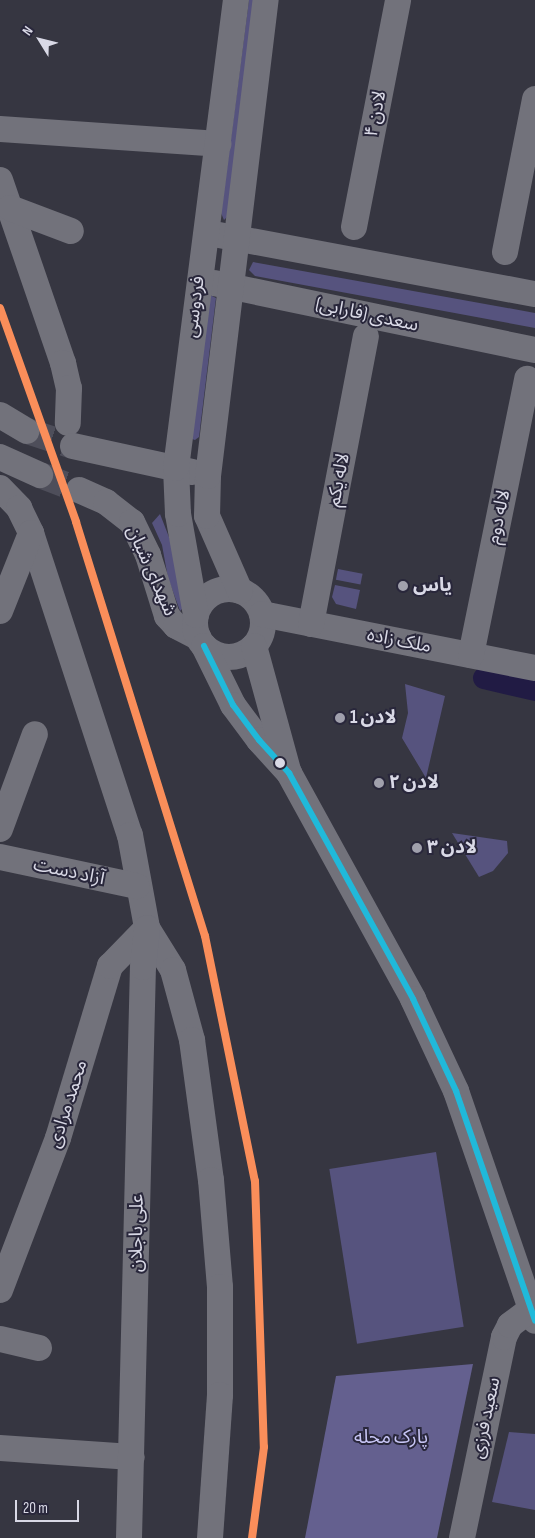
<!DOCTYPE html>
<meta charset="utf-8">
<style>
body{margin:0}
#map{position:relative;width:535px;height:1538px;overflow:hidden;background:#363641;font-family:"Sofia Sans Condensed","Noto Sans Arabic",sans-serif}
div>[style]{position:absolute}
.green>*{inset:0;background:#56537e;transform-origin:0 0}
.forest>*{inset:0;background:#64608f}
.canal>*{height:22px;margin:-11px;padding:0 11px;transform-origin:11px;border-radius:11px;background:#211b44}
.minor-tunnel>*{height:26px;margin-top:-13px;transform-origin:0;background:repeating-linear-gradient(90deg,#4e4e5a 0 26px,transparent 0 39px)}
.minor>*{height:26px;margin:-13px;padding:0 13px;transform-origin:13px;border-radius:13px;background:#72727b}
.minor>.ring{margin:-13px;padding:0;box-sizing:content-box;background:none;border:26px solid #72727b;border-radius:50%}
.bus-1>*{height:6px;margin:-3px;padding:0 3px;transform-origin:3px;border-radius:3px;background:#20b9da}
.rail-1>*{height:8px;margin:-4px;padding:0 4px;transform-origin:4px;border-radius:4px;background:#fa8e5a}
.dots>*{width:14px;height:14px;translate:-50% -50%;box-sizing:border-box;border:2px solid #29273b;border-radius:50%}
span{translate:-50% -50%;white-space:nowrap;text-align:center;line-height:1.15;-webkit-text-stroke:4px #29273b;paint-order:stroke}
.street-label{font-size:19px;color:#d9d9e6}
.poi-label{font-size:19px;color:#d9d9e6;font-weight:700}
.left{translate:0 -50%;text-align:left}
.park-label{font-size:19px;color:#c8c6f5}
.north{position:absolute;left:15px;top:15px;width:50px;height:50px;-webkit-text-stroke:4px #29273b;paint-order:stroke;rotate:306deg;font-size:14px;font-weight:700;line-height:20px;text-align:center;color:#d9d9e6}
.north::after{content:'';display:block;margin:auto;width:18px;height:22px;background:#d9d9e6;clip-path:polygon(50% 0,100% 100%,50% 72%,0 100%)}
.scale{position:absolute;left:15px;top:1500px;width:64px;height:22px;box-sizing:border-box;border:2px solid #d9d9e6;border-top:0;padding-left:6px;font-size:15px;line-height:18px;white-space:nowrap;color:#d9d9e6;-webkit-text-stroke:4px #29273b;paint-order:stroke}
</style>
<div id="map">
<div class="green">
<i style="clip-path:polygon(249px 0,255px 0,229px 215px,224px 220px,221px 213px)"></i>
<i style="clip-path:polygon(253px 262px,535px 313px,535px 328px,255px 276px,249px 270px)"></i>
<i style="clip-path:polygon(210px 295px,216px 298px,199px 437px,195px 440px,192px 439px)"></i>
<i style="clip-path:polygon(160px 514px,176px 555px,184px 607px,180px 611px,168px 578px,162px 545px,152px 523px)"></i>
<i style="left:338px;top:569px;width:25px;height:11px;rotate:11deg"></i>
<i style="clip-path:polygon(335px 585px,360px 590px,356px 609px,336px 604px,332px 597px)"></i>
<i style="clip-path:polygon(405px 684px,445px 696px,426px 778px,402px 738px,408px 713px)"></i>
<i style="clip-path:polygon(452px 833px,507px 841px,508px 853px,493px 871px,479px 877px)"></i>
<i style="left:436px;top:1152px;width:177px;height:108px;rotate:81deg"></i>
<i style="clip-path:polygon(509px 1432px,535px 1434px,535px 1510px,492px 1502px)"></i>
</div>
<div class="forest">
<i style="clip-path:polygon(473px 1364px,437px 1538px,305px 1538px,336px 1376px)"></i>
</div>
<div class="canal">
<i style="left:484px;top:678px;width:52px;rotate:13.2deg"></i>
</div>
<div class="minor-tunnel">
<i style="left:27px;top:431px;width:48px;rotate:18.1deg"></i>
<i style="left:40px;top:475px;width:42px;rotate:21deg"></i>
</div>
<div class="minor">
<i style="left:0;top:129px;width:219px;rotate:3.9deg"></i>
<i style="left:0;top:180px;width:194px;rotate:71deg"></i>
<i style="left:63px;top:363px;width:26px;rotate:77deg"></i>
<i style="left:69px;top:388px;width:35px;rotate:92deg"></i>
<i style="left:10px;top:208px;width:65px;rotate:20.7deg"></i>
<i style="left:354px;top:227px;width:231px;rotate:-79deg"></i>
<i style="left:219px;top:235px;width:321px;rotate:10.6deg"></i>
<i style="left:505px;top:252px;width:156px;rotate:-78.9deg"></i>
<i style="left:214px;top:283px;width:328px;rotate:11.8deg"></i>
<i style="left:0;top:415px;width:31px;rotate:31deg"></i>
<i style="left:73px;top:446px;width:122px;rotate:12.3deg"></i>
<i style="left:0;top:457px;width:44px;rotate:24.2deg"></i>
<i style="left:0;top:488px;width:28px;rotate:46deg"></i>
<i style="left:19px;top:508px;width:28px;rotate:64deg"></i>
<i style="left:31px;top:533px;width:318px;rotate:71.9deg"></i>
<i style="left:130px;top:835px;width:95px;rotate:79.6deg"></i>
<i style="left:147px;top:928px;width:49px;rotate:58.2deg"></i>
<i style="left:173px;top:970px;width:73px;rotate:74.8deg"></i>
<i style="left:192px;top:1040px;width:141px;rotate:82.3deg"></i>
<i style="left:211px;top:1180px;width:107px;rotate:85.2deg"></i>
<i style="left:220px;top:1287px;width:108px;rotate:90deg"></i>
<i style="left:220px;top:1395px;width:143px;rotate:94deg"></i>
<i style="left:79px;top:490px;width:30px;rotate:24deg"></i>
<i style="left:106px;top:502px;width:33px;rotate:38deg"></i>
<i style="left:132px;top:522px;width:37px;rotate:64deg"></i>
<i style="left:148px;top:555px;width:64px;rotate:72.7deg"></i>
<i style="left:167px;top:616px;width:13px;rotate:48deg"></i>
<i style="left:176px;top:626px;width:25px;rotate:27deg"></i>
<i class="ring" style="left:195px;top:589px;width:42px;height:42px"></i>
<i style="left:240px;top:591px;width:82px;rotate:-113.7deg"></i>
<i style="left:207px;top:516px;width:40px;rotate:-88.6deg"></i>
<i style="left:208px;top:476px;width:480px;rotate:-83.1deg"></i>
<i style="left:0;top:611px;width:84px;rotate:-68.3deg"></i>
<i style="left:262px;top:614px;width:278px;rotate:11.2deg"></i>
<i style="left:196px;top:615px;width:103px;rotate:-100.1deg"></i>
<i style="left:178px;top:514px;width:46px;rotate:-92.5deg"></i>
<i style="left:176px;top:468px;width:472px;rotate:-82.7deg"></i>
<i style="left:311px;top:624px;width:293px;rotate:-79.2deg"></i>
<i style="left:204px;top:646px;width:66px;rotate:63.8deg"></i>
<i style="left:233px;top:705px;width:44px;rotate:53.4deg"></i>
<i style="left:259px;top:740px;width:45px;rotate:47.7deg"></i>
<i style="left:289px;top:773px;width:258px;rotate:61.2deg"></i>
<i style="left:413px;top:999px;width:102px;rotate:64.9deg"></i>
<i style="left:456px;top:1091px;width:243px;rotate:71deg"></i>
<i style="left:254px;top:646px;width:129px;rotate:74.7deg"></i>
<i style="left:471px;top:655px;width:282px;rotate:-78.5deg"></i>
<i style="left:0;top:829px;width:101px;rotate:-69.8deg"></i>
<i style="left:0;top:857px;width:140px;rotate:12deg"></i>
<i style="left:0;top:1290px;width:163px;rotate:-69.1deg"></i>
<i style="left:58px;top:1138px;width:180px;rotate:-73.2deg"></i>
<i style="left:110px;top:966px;width:53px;rotate:-45.8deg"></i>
<i style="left:0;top:1339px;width:40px;rotate:13deg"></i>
<i style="left:0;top:1448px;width:132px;rotate:3.9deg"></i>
<i style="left:129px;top:1538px;width:571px;rotate:-88.6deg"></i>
<i style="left:143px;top:967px;width:39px;rotate:-84deg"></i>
<i style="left:462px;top:1538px;width:205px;rotate:-78.2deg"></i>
<i style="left:504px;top:1337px;width:13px;rotate:-63deg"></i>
<i style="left:510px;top:1325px;width:26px;rotate:-37deg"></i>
</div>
<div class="bus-1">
<i style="left:204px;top:646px;width:66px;rotate:63.8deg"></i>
<i style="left:233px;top:705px;width:44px;rotate:53.4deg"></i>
<i style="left:259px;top:740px;width:45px;rotate:47.7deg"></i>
<i style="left:289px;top:773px;width:258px;rotate:61.2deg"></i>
<i style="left:413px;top:999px;width:102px;rotate:64.9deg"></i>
<i style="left:456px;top:1091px;width:243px;rotate:71deg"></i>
</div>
<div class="rail-1">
<i style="left:0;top:308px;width:227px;rotate:70.4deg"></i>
<i style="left:76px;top:522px;width:434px;rotate:72.7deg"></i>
<i style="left:205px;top:936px;width:250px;rotate:78.5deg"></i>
<i style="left:255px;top:1181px;width:266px;rotate:88.1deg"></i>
<i style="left:264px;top:1447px;width:92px;rotate:97.5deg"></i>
</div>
<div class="dots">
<i style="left:403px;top:586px;background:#a0a0ac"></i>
<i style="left:340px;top:718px;background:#a0a0ac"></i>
<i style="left:280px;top:763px;background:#d9d9e6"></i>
<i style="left:379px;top:783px;background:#a0a0ac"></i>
<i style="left:417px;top:848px;background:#a0a0ac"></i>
</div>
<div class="street-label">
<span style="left:376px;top:114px;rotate:-79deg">لادن ۴</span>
<span style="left:195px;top:307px;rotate:-83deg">فردوسی</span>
<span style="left:367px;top:315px;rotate:12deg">سعدی (فارابی)</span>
<span style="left:339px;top:480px;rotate:-79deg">لاله یکم</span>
<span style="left:499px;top:517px;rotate:-78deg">لاله دوم</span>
<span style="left:151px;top:571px;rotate:66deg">شهدای شبان</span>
<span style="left:399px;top:641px;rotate:11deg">ملک زاده</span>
<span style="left:69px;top:872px;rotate:12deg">آزاد دست</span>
<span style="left:68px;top:1104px;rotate:-72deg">محمد مرادی</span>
<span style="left:137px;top:1233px;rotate:-89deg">علی باجلان</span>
<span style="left:486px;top:1418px;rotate:-78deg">سعید فرزی</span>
</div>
<div class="poi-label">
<span class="left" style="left:413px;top:586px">یاس</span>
<span class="left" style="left:350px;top:718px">لادن 1</span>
<span class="left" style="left:389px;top:783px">لادن ۲</span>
<span class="left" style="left:427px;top:848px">لادن ۳</span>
</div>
<div class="park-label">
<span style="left:391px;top:1438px">پارک محله</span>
</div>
<div class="north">N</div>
<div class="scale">20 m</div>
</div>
